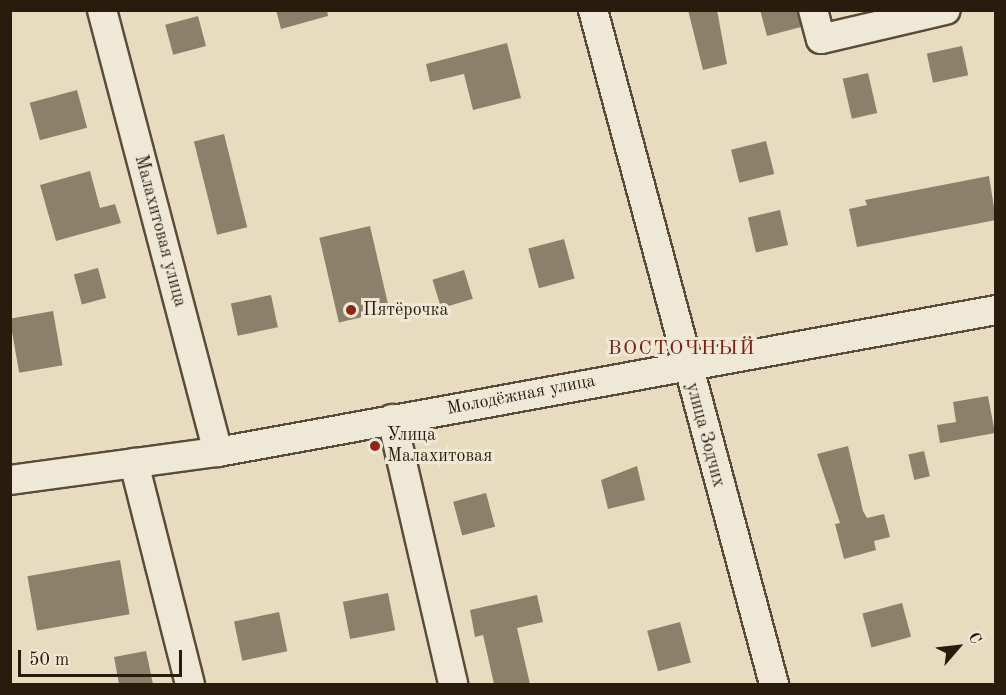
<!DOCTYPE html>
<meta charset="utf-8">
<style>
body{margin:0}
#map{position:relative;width:1006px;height:695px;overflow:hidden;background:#e8dcc0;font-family:"Old Standard TT",serif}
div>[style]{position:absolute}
.building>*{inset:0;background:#8d806a;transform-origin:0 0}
.roads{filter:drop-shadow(2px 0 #5a4c3a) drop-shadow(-2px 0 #5a4c3a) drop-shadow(0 2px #5a4c3a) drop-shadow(0 -2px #5a4c3a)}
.minor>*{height:28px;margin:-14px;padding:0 14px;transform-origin:14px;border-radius:14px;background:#f0e8d6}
.dots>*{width:16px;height:16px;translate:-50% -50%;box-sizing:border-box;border:3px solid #f0e8d6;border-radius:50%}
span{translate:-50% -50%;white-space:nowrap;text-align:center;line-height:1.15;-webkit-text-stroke:6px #f0e8d6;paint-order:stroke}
.street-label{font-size:18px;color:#2a1c0d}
.poi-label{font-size:18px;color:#2a1c0d}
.left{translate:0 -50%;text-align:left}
.neighbourhood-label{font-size:20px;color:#7a1f14;letter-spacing:1.5px}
.frame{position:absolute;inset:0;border:12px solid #2a1c0d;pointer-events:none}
.north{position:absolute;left:928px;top:617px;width:60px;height:60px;-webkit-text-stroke:4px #f0e8d6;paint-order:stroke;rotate:62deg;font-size:16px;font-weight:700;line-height:24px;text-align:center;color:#2a1c0d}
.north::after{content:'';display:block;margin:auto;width:21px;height:27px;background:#2a1c0d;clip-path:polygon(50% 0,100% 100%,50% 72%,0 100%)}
.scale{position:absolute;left:18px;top:650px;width:164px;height:27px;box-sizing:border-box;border:3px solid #2a1c0d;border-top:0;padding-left:8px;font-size:18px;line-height:21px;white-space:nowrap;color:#2a1c0d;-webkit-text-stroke:4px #f0e8d6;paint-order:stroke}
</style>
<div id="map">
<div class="building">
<i style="clip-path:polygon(276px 10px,327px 10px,328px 16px,281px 29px)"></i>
<i style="clip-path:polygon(688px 10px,717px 10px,727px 64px,703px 70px)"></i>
<i style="clip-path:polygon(760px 10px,797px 10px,801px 27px,767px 36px)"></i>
<i style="left:198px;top:16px;width:31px;height:34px;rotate:75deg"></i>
<i style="clip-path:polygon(507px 43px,521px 98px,473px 110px,464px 74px,430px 82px,426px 64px)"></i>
<i style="left:962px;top:46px;width:30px;height:36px;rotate:78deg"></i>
<i style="left:868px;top:73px;width:41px;height:26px;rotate:77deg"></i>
<i style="left:77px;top:90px;width:39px;height:49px;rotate:75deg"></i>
<i style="left:224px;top:134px;width:96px;height:31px;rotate:76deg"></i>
<i style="left:766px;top:141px;width:34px;height:36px;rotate:76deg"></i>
<i style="clip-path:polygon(90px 171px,100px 208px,115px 204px,121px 223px,56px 241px,40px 185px)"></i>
<i style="clip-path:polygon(989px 176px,996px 220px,857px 247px,849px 209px,867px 205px,865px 200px)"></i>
<i style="left:780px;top:210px;width:36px;height:33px;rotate:77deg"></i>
<i style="left:370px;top:226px;width:87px;height:52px;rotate:77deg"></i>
<i style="left:564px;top:239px;width:41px;height:37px;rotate:75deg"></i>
<i style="left:98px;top:268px;width:31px;height:25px;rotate:75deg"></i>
<i style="left:464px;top:270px;width:30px;height:33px;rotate:73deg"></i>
<i style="left:271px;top:295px;width:33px;height:41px;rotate:78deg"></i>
<i style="left:53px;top:311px;width:55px;height:44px;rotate:80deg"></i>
<i style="clip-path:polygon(988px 396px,995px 433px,940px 443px,937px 425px,956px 422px,953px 402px)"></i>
<i style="clip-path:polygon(848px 446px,863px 511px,867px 518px,884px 514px,890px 537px,874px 541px,876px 550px,844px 559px,835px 524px,840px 523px,817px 454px)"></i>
<i style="left:924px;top:451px;width:26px;height:16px;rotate:77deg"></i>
<i style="clip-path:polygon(637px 466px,645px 500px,608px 509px,601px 480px)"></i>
<i style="left:486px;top:493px;width:35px;height:34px;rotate:75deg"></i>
<i style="left:120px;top:560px;width:55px;height:94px;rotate:80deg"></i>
<i style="left:388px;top:593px;width:38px;height:46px;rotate:79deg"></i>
<i style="clip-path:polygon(537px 595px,543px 622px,517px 628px,530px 684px,494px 684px,483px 635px,475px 637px,470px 610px)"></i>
<i style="left:902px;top:603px;width:35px;height:41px;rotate:75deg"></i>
<i style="left:279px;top:612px;width:40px;height:46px;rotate:78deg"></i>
<i style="left:680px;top:622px;width:42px;height:34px;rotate:75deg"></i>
<i style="clip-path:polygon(146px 651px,153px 684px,119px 684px,114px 657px)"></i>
</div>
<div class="roads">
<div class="minor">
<i style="left:102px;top:10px;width:457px;rotate:75.3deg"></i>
<i style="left:593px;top:10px;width:698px;rotate:74.97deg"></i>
<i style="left:813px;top:10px;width:30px;rotate:75deg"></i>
<i style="left:821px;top:39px;width:128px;rotate:-13.1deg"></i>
<i style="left:392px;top:419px;width:272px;rotate:77deg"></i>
<i style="left:134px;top:463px;width:228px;rotate:75.8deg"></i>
<i style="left:10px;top:480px;width:210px;rotate:-7.7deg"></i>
<i style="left:218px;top:452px;width:791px;rotate:-10.34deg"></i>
</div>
</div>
<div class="dots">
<i style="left:351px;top:310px;background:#8f2418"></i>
<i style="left:375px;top:446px;background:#8f2418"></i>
</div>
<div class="street-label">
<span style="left:160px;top:231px;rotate:75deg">Малахитовая улица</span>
<span style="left:521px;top:395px;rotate:-11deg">Молодёжная улица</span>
<span style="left:705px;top:435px;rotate:75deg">улица Зодчих</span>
</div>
<div class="poi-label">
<span class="left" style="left:363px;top:310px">Пятёрочка</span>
<span class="left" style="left:387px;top:446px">Улица<br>Малахитовая</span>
</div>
<div class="neighbourhood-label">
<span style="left:682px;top:349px">ВОСТОЧНЫЙ</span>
</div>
<div class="frame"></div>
<div class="north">С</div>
<div class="scale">50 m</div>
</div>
